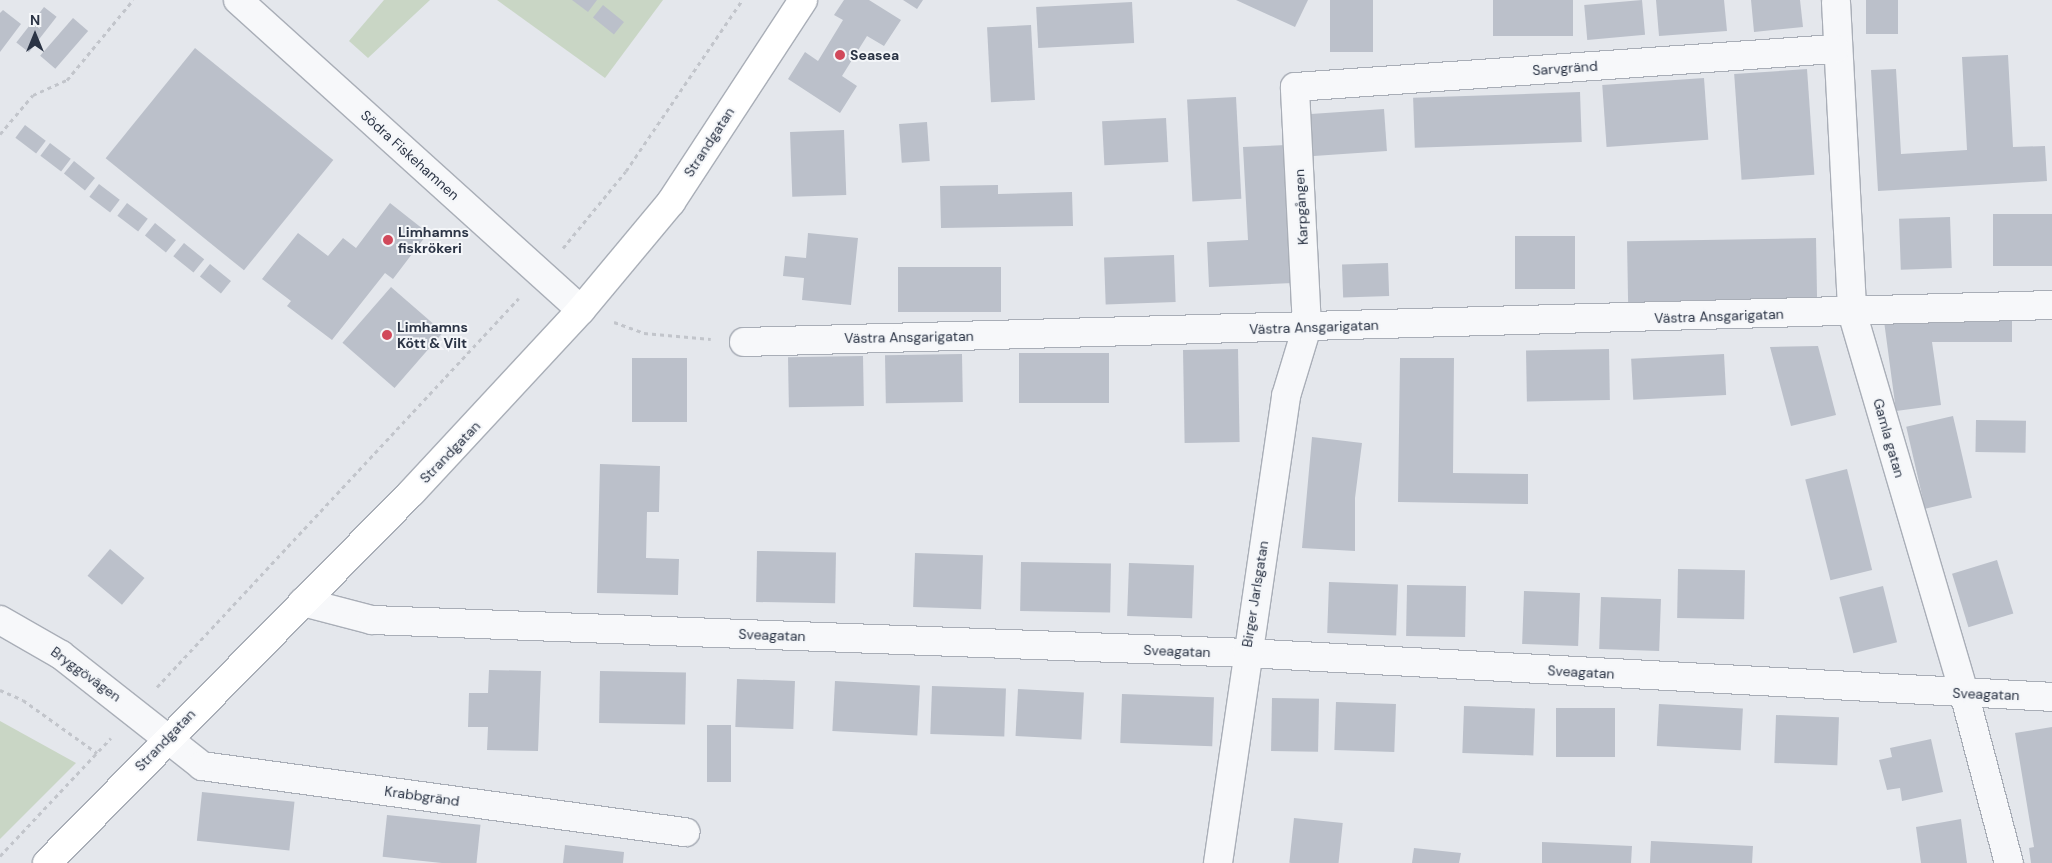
<!DOCTYPE html>
<meta charset="utf-8">
<style>
body{margin:0}
#map{position:relative;width:2052px;height:863px;overflow:hidden;background:#e4e7ec;font-family:"DM Sans",sans-serif}
div>[style]{position:absolute}
.green>*{inset:0;background:#c9d6c5}
.building>*{inset:0;background:#bbc0ca;transform-origin:0 0}
.path>*{height:3px;margin-top:-1.5px;transform-origin:0;background:repeating-linear-gradient(90deg,#c2c5cb 0 4px,transparent 0 8px)}
.roads{filter:drop-shadow(1px 0 #a9aeb7) drop-shadow(-1px 0 #a9aeb7) drop-shadow(0 1px #a9aeb7) drop-shadow(0 -1px #a9aeb7)}
.street>*{height:28px;margin:-14px;padding:0 14px;transform-origin:14px;border-radius:14px;background:#f7f8fa}
.secondary>*{height:28px;margin:-14px;padding:0 14px;transform-origin:14px;border-radius:14px;background:#fff}
.dots>*{width:14px;height:14px;translate:-50% -50%;box-sizing:border-box;border:2px solid #f4f6f9;border-radius:50%}
span{translate:-50% -50%;white-space:nowrap;text-align:center;line-height:1.15;-webkit-text-stroke:4px #f4f6f9;paint-order:stroke}
.poi-label{font-size:14px;color:#2b3445;font-weight:700}
.left{translate:0 -50%;text-align:left}
.street-label{font-size:14px;color:#2b3445}
.north{position:absolute;left:10px;top:10px;width:50px;height:50px;-webkit-text-stroke:4px #f4f6f9;paint-order:stroke;rotate:0deg;font-size:14px;font-weight:700;line-height:20px;text-align:center;color:#2b3445}
.north::after{content:'';display:block;margin:auto;width:18px;height:22px;background:#2b3445;clip-path:polygon(50% 0,100% 100%,50% 72%,0 100%)}
</style>
<div id="map">
<div class="green">
<i style="clip-path:polygon(384px 0,430px 0,368px 58px,349px 41px)"></i>
<i style="clip-path:polygon(497px 0,663px 0,605px 78px)"></i>
<i style="clip-path:polygon(0 721px,76px 763px,0 839px)"></i>
</div>
<div class="building">
<i style="clip-path:polygon(572px 0,597px 0,588px 12px)"></i>
<i style="clip-path:polygon(844px 0,869px 0,901px 20px,884px 46px,867px 36px,842px 76px,857px 86px,840px 113px,788px 79px,805px 52px,818px 61px,843px 20px,834px 15px)"></i>
<i style="clip-path:polygon(903px 0,923px 0,917px 9px)"></i>
<i style="clip-path:polygon(1236px 0,1308px 0,1295px 27px)"></i>
<i style="left:1330px;top:0;width:43px;height:52px"></i>
<i style="left:1493px;top:0;width:80px;height:36px"></i>
<i style="left:1642px;top:0;width:35px;height:58px;rotate:85deg"></i>
<i style="clip-path:polygon(1656px 0,1724px 0,1727px 31px,1659px 36px)"></i>
<i style="clip-path:polygon(1751px 0,1800px 0,1803px 27px,1754px 32px)"></i>
<i style="left:1866px;top:0;width:32px;height:34px"></i>
<i style="left:1132px;top:2px;width:41px;height:96px;rotate:87deg"></i>
<i style="left:603px;top:5px;width:27px;height:16px;rotate:39deg"></i>
<i style="left:44px;top:7px;width:16px;height:45px;rotate:38deg"></i>
<i style="clip-path:polygon(3px 10px,21px 24px,0 52px,0 13px)"></i>
<i style="left:73px;top:18px;width:20px;height:50px;rotate:41deg"></i>
<i style="left:1031px;top:25px;width:75px;height:44px;rotate:87deg"></i>
<i style="left:195px;top:48px;width:178px;height:142px;rotate:39deg"></i>
<i style="clip-path:polygon(2008px 55px,2013px 147px,2045px 146px,2047px 181px,1878px 191px,1871px 70px,1896px 69px,1901px 154px,1967px 150px,1962px 57px)"></i>
<i style="left:1807px;top:69px;width:106px;height:73px;rotate:86deg"></i>
<i style="left:1704px;top:78px;width:62px;height:102px;rotate:86deg"></i>
<i style="left:1580px;top:92px;width:50px;height:167px;rotate:88deg"></i>
<i style="left:1236px;top:97px;width:102px;height:49px;rotate:87deg"></i>
<i style="left:1384px;top:109px;width:42px;height:77px;rotate:86deg"></i>
<i style="left:1166px;top:118px;width:44px;height:64px;rotate:87deg"></i>
<i style="left:927px;top:122px;width:39px;height:28px;rotate:86deg"></i>
<i style="left:25px;top:125px;width:26px;height:16px;rotate:37deg"></i>
<i style="left:844px;top:130px;width:65px;height:54px;rotate:88deg"></i>
<i style="left:50px;top:143px;width:26px;height:16px;rotate:37deg"></i>
<i style="clip-path:polygon(1286px 145px,1293px 283px,1209px 287px,1207px 242px,1248px 240px,1243px 147px)"></i>
<i style="left:74px;top:161px;width:27px;height:16px;rotate:39deg"></i>
<i style="left:99px;top:184px;width:26px;height:16px;rotate:37deg"></i>
<i style="clip-path:polygon(998px 185px,998px 194px,1072px 192px,1073px 226px,941px 228px,940px 186px)"></i>
<i style="left:127px;top:203px;width:26px;height:16px;rotate:37deg"></i>
<i style="clip-path:polygon(390px 203px,428px 233px,393px 279px,385px 273px,332px 340px,287px 306px,291px 301px,262px 279px,298px 233px,328px 256px,343px 238px,356px 248px)"></i>
<i style="left:2052px;top:214px;width:52px;height:59px;rotate:90deg"></i>
<i style="left:1950px;top:217px;width:51px;height:51px;rotate:88deg"></i>
<i style="left:155px;top:223px;width:27px;height:16px;rotate:39deg"></i>
<i style="clip-path:polygon(808px 233px,858px 238px,851px 305px,802px 300px,804px 278px,783px 276px,785px 256px,806px 258px)"></i>
<i style="left:1515px;top:236px;width:60px;height:53px"></i>
<i style="left:1816px;top:238px;width:62px;height:189px;rotate:89deg"></i>
<i style="left:184px;top:243px;width:26px;height:17px;rotate:39deg"></i>
<i style="left:1174px;top:255px;width:47px;height:70px;rotate:88deg"></i>
<i style="left:1388px;top:263px;width:33px;height:46px;rotate:88deg"></i>
<i style="left:210px;top:264px;width:27px;height:16px;rotate:39deg"></i>
<i style="left:898px;top:267px;width:103px;height:45px"></i>
<i style="left:391px;top:287px;width:69px;height:74px;rotate:41deg"></i>
<i style="clip-path:polygon(2012px 315px,2012px 342px,1932px 342px,1941px 405px,1896px 411px,1884px 321px)"></i>
<i style="clip-path:polygon(1818px 346px,1836px 415px,1791px 426px,1770px 347px)"></i>
<i style="left:1238px;top:349px;width:93px;height:55px;rotate:89deg"></i>
<i style="left:1609px;top:349px;width:51px;height:83px;rotate:89deg"></i>
<i style="left:1109px;top:353px;width:50px;height:90px;rotate:90deg"></i>
<i style="left:962px;top:354px;width:48px;height:77px;rotate:89deg"></i>
<i style="left:1724px;top:354px;width:41px;height:93px;rotate:87deg"></i>
<i style="left:863px;top:356px;width:50px;height:75px;rotate:89deg"></i>
<i style="left:632px;top:358px;width:55px;height:64px"></i>
<i style="clip-path:polygon(1400px 358px,1454px 358px,1453px 473px,1528px 474px,1528px 504px,1398px 502px)"></i>
<i style="left:1953px;top:416px;width:84px;height:48px;rotate:77deg"></i>
<i style="left:1976px;top:420px;width:50px;height:32px;rotate:1deg"></i>
<i style="clip-path:polygon(1312px 437px,1362px 443px,1355px 498px,1355px 551px,1302px 548px)"></i>
<i style="clip-path:polygon(600px 464px,660px 466px,659px 512px,647px 512px,646px 558px,679px 559px,678px 595px,597px 593px)"></i>
<i style="left:1847px;top:469px;width:104px;height:43px;rotate:76deg"></i>
<i style="left:110px;top:549px;width:45px;height:35px;rotate:40deg"></i>
<i style="left:757px;top:551px;width:79px;height:51px;rotate:1deg"></i>
<i style="left:915px;top:553px;width:68px;height:54px;rotate:2deg"></i>
<i style="left:1997px;top:560px;width:56px;height:47px;rotate:73deg"></i>
<i style="left:1021px;top:562px;width:90px;height:49px;rotate:1deg"></i>
<i style="left:1129px;top:563px;width:65px;height:53px;rotate:2deg"></i>
<i style="left:1678px;top:569px;width:67px;height:49px;rotate:1deg"></i>
<i style="left:1329px;top:582px;width:69px;height:51px;rotate:2deg"></i>
<i style="left:1407px;top:585px;width:59px;height:51px;rotate:1deg"></i>
<i style="left:1883px;top:586px;width:58px;height:45px;rotate:76deg"></i>
<i style="left:1524px;top:591px;width:56px;height:53px;rotate:2deg"></i>
<i style="left:1601px;top:597px;width:60px;height:52px;rotate:2deg"></i>
<i style="clip-path:polygon(489px 670px,541px 671px,538px 751px,487px 750px,488px 727px,468px 727px,469px 693px,488px 693px)"></i>
<i style="left:600px;top:671px;width:86px;height:52px;rotate:1deg"></i>
<i style="left:737px;top:679px;width:58px;height:48px;rotate:2deg"></i>
<i style="left:835px;top:681px;width:85px;height:50px;rotate:3deg"></i>
<i style="left:932px;top:686px;width:74px;height:48px;rotate:2deg"></i>
<i style="left:1018px;top:689px;width:66px;height:47px;rotate:3deg"></i>
<i style="left:1122px;top:694px;width:92px;height:49px;rotate:2deg"></i>
<i style="left:1272px;top:698px;width:47px;height:53px;rotate:1deg"></i>
<i style="left:1336px;top:702px;width:60px;height:48px;rotate:2deg"></i>
<i style="left:1659px;top:704px;width:84px;height:42px;rotate:3deg"></i>
<i style="left:1464px;top:706px;width:71px;height:47px;rotate:2deg"></i>
<i style="left:1556px;top:708px;width:59px;height:49px"></i>
<i style="left:1776px;top:715px;width:63px;height:48px;rotate:2deg"></i>
<i style="left:707px;top:725px;width:24px;height:57px"></i>
<i style="clip-path:polygon(2052px 727px,2052px 863px,2031px 863px,2029px 848px,2034px 847px,2015px 733px)"></i>
<i style="clip-path:polygon(1931px 739px,1943px 792px,1902px 801px,1900px 788px,1887px 790px,1879px 760px,1892px 757px,1890px 748px)"></i>
<i style="left:202px;top:792px;width:93px;height:49px;rotate:6deg"></i>
<i style="left:387px;top:815px;width:94px;height:42px;rotate:6deg"></i>
<i style="left:1294px;top:818px;width:49px;height:45px;rotate:6deg"></i>
<i style="clip-path:polygon(1961px 819px,1967px 863px,1921px 863px,1916px 827px)"></i>
<i style="clip-path:polygon(1651px 841px,1753px 846px,1752px 863px,1650px 863px)"></i>
<i style="clip-path:polygon(1542px 842px,1632px 846px,1631px 863px,1542px 863px)"></i>
<i style="clip-path:polygon(565px 845px,624px 852px,623px 863px,563px 863px)"></i>
<i style="clip-path:polygon(1414px 848px,1461px 853px,1459px 863px,1412px 863px)"></i>
</div>
<div class="path">
<i style="left:0;top:134px;width:51px;rotate:-49.8deg"></i>
<i style="left:33px;top:95px;width:37px;rotate:-24deg"></i>
<i style="left:67px;top:80px;width:104px;rotate:-50.5deg"></i>
<i style="left:563px;top:248px;width:99px;rotate:-50.7deg"></i>
<i style="left:626px;top:171px;width:207px;rotate:-55.8deg"></i>
<i style="left:614px;top:322px;width:32px;rotate:20deg"></i>
<i style="left:644px;top:333px;width:67px;rotate:5.1deg"></i>
<i style="left:157px;top:687px;width:531px;rotate:-47.06deg"></i>
<i style="left:0;top:690px;width:25px;rotate:23deg"></i>
<i style="left:23px;top:700px;width:91px;rotate:35.6deg"></i>
<i style="left:0;top:856px;width:162px;rotate:-46.8deg"></i>
</div>
<div class="roads">
<div class="street">
<i style="left:238px;top:0;width:462px;rotate:42.1deg"></i>
<i style="left:1836px;top:2px;width:310px;rotate:87deg"></i>
<i style="left:1852px;top:312px;width:397px;rotate:73.6deg"></i>
<i style="left:1964px;top:693px;width:176px;rotate:75.2deg"></i>
<i style="left:744px;top:342px;width:1309px;rotate:-1.62deg"></i>
<i style="left:303px;top:602px;width:71px;rotate:14.6deg"></i>
<i style="left:372px;top:620px;width:875px;rotate:2.16deg"></i>
<i style="left:1246px;top:653px;width:807px;rotate:3.12deg"></i>
<i style="left:0;top:620px;width:70px;rotate:29.8deg"></i>
<i style="left:61px;top:655px;width:179px;rotate:38.2deg"></i>
<i style="left:202px;top:766px;width:488px;rotate:7.8deg"></i>
<i style="left:1218px;top:863px;width:472px;rotate:-81.7deg"></i>
<i style="left:1286px;top:396px;width:72px;rotate:-73.1deg"></i>
<i style="left:1307px;top:327px;width:240px;rotate:-92.9deg"></i>
<i style="left:1295px;top:87px;width:541px;rotate:-4.03deg"></i>
</div>
<div class="secondary">
<i style="left:47px;top:863px;width:520px;rotate:-45.47deg"></i>
<i style="left:412px;top:492px;width:248px;rotate:-47.1deg"></i>
<i style="left:581px;top:310px;width:141px;rotate:-50.2deg"></i>
<i style="left:671px;top:202px;width:241px;rotate:-56.8deg"></i>
</div>
</div>
<div class="dots">
<i style="left:840px;top:55px;background:#d1495b"></i>
<i style="left:388px;top:240px;background:#d1495b"></i>
<i style="left:387px;top:335px;background:#d1495b"></i>
</div>
<div class="poi-label">
<span class="left" style="left:850px;top:55px">Seasea</span>
<span class="left" style="left:398px;top:240px">Limhamns<br>fiskrökeri</span>
<span class="left" style="left:397px;top:335px">Limhamns<br>Kött &amp; Vilt</span>
</div>
<div class="street-label">
<span style="left:1565px;top:68px;rotate:-4deg">Sarvgränd</span>
<span style="left:709px;top:142px;rotate:-57deg">Strandgatan</span>
<span style="left:410px;top:155px;rotate:42deg">Södra Fiskehamnen</span>
<span style="left:1301px;top:207px;rotate:-93deg">Karpgången</span>
<span style="left:1719px;top:316px;rotate:-2deg">Västra Ansgarigatan</span>
<span style="left:1314px;top:327px;rotate:-2deg">Västra Ansgarigatan</span>
<span style="left:909px;top:337px;rotate:-1deg">Västra Ansgarigatan</span>
<span style="left:1889px;top:438px;rotate:74deg">Gamla gatan</span>
<span style="left:450px;top:452px;rotate:-46deg">Strandgatan</span>
<span style="left:1255px;top:594px;rotate:-81deg">Birger Jarlsgatan</span>
<span style="left:772px;top:635px;rotate:2deg">Sveagatan</span>
<span style="left:1177px;top:651px;rotate:2deg">Sveagatan</span>
<span style="left:1581px;top:672px;rotate:3deg">Sveagatan</span>
<span style="left:86px;top:674px;rotate:36deg">Bryggövägen</span>
<span style="left:1986px;top:694px;rotate:2deg">Sveagatan</span>
<span style="left:165px;top:740px;rotate:-46deg">Strandgatan</span>
<span style="left:422px;top:796px;rotate:8deg">Krabbgränd</span>
</div>
<div class="north">N</div>
</div>
